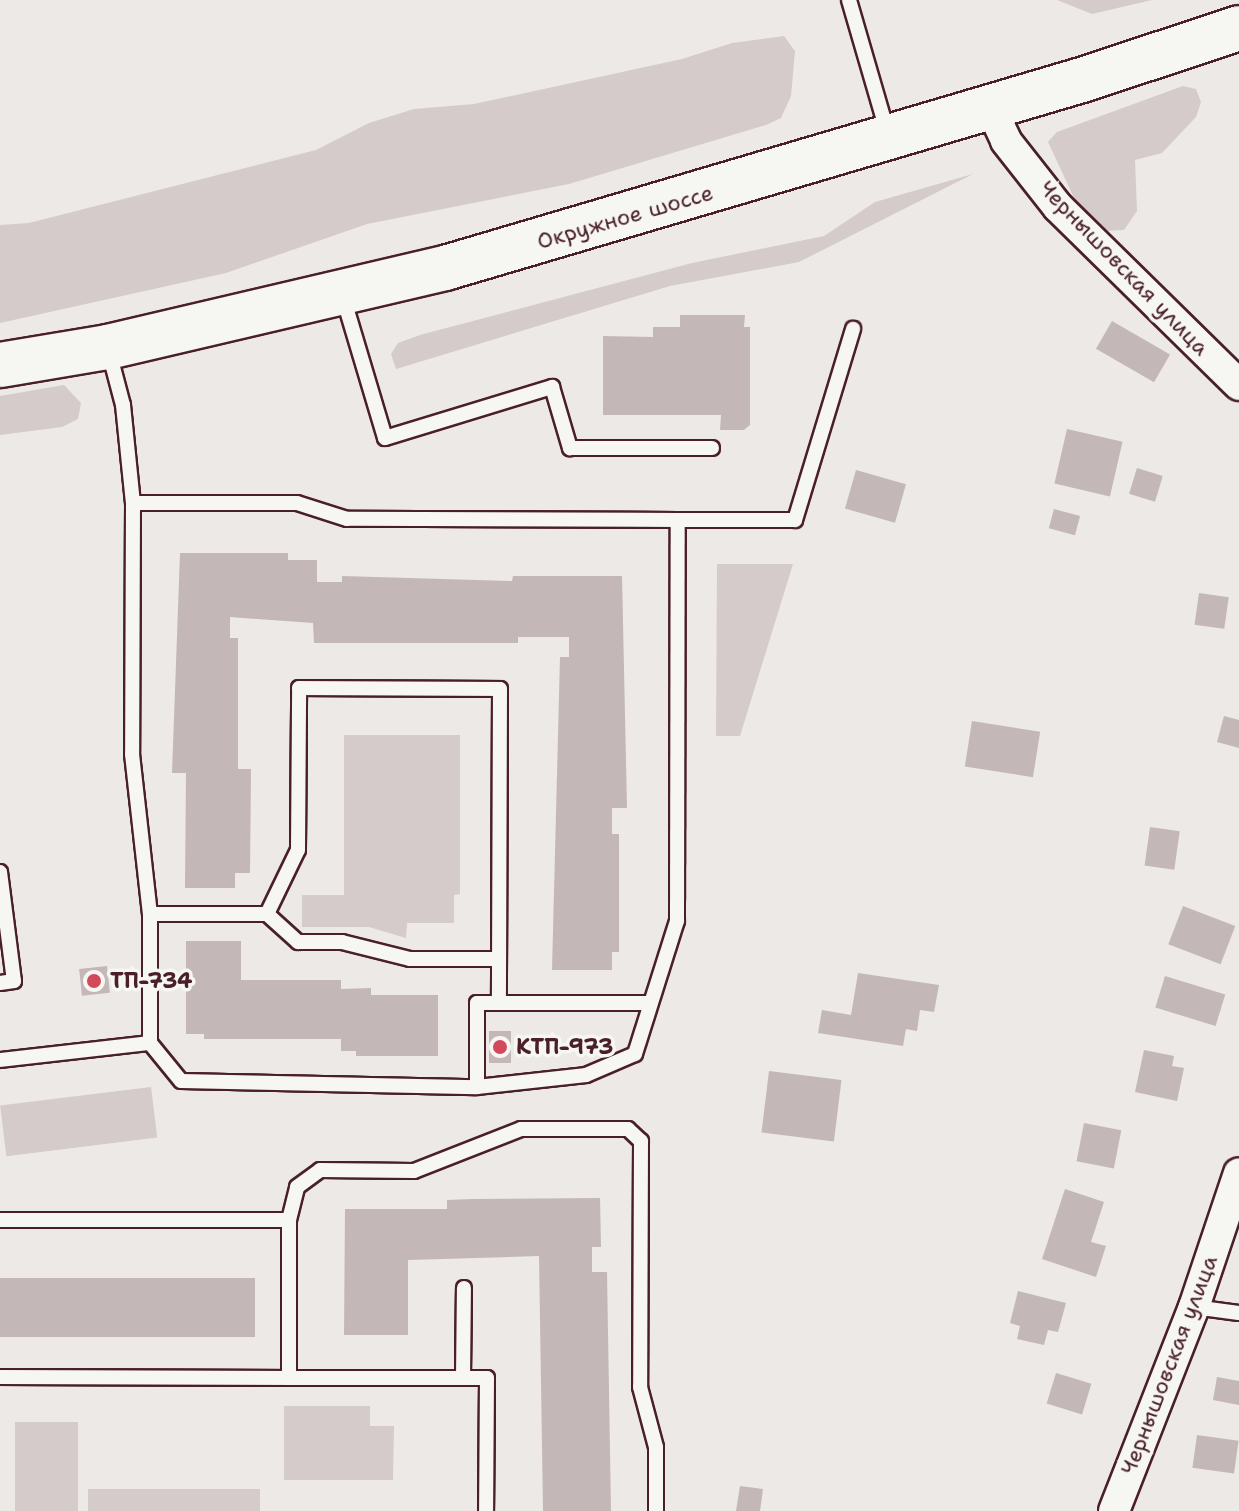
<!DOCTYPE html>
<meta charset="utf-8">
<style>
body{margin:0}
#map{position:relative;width:1239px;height:1511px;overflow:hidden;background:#ece9e6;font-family:"Shantell Sans",sans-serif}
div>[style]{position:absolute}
.green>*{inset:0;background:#d4cbca;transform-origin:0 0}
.building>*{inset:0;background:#c4b7b7;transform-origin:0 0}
.roads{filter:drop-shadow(2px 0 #4a1f2b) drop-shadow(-2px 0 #4a1f2b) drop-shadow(0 2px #4a1f2b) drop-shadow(0 -2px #4a1f2b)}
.lane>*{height:14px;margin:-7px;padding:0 7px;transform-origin:7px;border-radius:7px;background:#f6f6f2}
.street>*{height:30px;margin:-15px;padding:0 15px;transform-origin:15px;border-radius:15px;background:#f6f6f2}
.primary>*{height:44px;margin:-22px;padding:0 22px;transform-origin:22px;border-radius:22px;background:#f6f6f2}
.dots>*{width:22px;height:22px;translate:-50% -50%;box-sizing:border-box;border:4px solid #f6f6f2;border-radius:50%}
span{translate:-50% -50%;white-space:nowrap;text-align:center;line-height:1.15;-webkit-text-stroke:7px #f6f6f2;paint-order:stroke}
.street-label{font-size:22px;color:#4a1f2b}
.poi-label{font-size:22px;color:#4a1f2b;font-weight:700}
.left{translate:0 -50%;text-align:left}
</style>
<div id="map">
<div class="green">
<i style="clip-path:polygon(1057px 0,1152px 0,1092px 14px)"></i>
<i style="clip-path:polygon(784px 36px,795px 51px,791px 96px,781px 118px,766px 125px,569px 184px,367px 224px,226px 273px,0 323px,0 225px,29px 223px,316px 150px,369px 123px,414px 109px,474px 104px,682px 59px,732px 43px)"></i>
<i style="clip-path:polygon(1183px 86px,1196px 89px,1201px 102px,1196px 117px,1162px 153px,1135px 160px,1137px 211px,1124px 230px,1104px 231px,1081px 213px,1048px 142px,1057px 132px)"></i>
<i style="clip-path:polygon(973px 174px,799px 262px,670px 286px,396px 369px,391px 354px,398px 343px,420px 335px,692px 263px,824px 236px,875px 202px)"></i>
<i style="clip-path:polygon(64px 385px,81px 403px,78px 419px,62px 427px,0 435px,0 396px)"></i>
<i style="clip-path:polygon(717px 564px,793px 564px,740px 736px,716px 736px)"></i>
<i style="clip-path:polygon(344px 735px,460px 735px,460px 894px,454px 895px,454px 923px,407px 923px,406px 938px,369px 927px,302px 927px,302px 895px,344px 895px)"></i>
<i style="left:151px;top:1087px;width:51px;height:152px;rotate:83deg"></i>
<i style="clip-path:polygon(284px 1406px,370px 1406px,370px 1426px,394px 1426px,393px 1480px,284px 1480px)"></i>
<i style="left:15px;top:1422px;width:63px;height:89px"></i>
<i style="left:88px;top:1489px;width:172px;height:22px"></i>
</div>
<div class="building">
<i style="clip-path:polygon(680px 315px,745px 315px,744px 327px,750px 327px,750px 425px,744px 430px,720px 430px,721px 415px,603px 415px,603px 336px,653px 337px,653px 327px,680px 327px)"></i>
<i style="left:1112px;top:321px;width:67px;height:32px;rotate:30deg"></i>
<i style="left:1067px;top:429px;width:57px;height:56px;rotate:13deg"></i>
<i style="left:1137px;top:468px;width:27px;height:27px;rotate:17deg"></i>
<i style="left:856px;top:470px;width:52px;height:40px;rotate:16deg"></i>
<i style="left:1054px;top:509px;width:27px;height:20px;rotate:15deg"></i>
<i style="clip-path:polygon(180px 553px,288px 553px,288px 560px,317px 560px,317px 582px,342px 582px,342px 576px,512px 581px,513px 576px,622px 576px,627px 808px,612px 808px,612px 834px,619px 834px,619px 952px,612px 952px,612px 970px,552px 970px,560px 657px,569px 657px,569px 637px,518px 637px,518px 643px,314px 643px,313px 623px,230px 617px,230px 638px,238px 638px,238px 769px,251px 769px,250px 873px,235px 873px,235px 888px,185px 888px,186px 773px,172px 773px)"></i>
<i style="left:1199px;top:593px;width:30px;height:32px;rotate:8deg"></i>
<i style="clip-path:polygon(1224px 716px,1239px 720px,1239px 748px,1217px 742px)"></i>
<i style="left:972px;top:721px;width:69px;height:46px;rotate:9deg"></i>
<i style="left:1150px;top:827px;width:30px;height:39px;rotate:8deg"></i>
<i style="left:1183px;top:906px;width:56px;height:41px;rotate:21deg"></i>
<i style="clip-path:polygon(186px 941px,241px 941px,241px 980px,341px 980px,341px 989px,371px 988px,371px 995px,438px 995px,438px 1056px,356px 1056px,356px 1051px,341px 1051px,341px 1039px,204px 1039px,204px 1034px,186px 1034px)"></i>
<i style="left:107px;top:966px;width:27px;height:28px;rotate:84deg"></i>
<i style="clip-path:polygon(858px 973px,939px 985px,934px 1012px,920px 1010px,917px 1031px,906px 1029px,903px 1046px,818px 1033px,822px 1010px,851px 1015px)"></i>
<i style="left:1165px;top:976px;width:63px;height:33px;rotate:17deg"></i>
<i style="left:489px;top:1031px;width:22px;height:32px"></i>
<i style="clip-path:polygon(1144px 1050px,1174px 1056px,1172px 1066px,1184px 1068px,1177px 1101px,1135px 1092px)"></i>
<i style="left:769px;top:1071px;width:73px;height:62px;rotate:7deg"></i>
<i style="left:1084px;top:1123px;width:38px;height:39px;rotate:11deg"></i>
<i style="clip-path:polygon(1065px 1189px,1104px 1202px,1091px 1242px,1106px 1246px,1096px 1277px,1042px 1259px)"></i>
<i style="clip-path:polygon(600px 1198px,601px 1247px,592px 1247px,592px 1272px,607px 1272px,611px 1511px,543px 1511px,539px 1256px,408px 1260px,408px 1335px,344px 1335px,345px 1209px,447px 1209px,447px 1200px,472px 1199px)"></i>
<i style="left:0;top:1278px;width:255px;height:59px"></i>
<i style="clip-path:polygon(1018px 1291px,1066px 1303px,1058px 1332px,1048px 1330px,1044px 1345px,1017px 1339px,1020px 1326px,1010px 1323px)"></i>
<i style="left:1056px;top:1373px;width:37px;height:32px;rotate:17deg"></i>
<i style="clip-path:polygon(1217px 1377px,1239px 1381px,1239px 1405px,1213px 1400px)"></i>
<i style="left:1197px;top:1435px;width:42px;height:33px;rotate:8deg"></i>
<i style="clip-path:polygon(740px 1486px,763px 1489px,760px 1511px,736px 1511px)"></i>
</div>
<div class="roads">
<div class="lane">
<i style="left:849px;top:0;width:140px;rotate:73.8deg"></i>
<i style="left:343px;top:297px;width:147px;rotate:73.4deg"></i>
<i style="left:385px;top:438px;width:175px;rotate:-17deg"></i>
<i style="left:552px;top:387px;width:64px;rotate:73.6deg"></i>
<i style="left:570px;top:448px;width:142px"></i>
<i style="left:109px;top:352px;width:55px;rotate:75.2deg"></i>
<i style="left:123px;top:405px;width:99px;rotate:84.2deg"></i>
<i style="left:133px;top:503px;width:251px;rotate:90.2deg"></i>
<i style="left:132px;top:754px;width:161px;rotate:83.6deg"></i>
<i style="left:150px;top:914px;width:129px;rotate:90deg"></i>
<i style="left:150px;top:1043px;width:49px;rotate:50.8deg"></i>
<i style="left:181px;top:1081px;width:296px;rotate:1.2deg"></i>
<i style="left:477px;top:1087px;width:110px;rotate:-6.3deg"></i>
<i style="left:586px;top:1075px;width:53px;rotate:-23.2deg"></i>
<i style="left:635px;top:1054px;width:139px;rotate:-72.5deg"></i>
<i style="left:677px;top:921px;width:401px;rotate:-89.9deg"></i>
<i style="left:678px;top:520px;width:331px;rotate:-179.8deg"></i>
<i style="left:347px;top:519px;width:52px;rotate:-162.3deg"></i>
<i style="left:297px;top:503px;width:164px;rotate:180deg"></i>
<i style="left:678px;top:520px;width:117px"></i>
<i style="left:795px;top:520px;width:200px;rotate:-73.1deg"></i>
<i style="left:0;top:872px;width:110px;rotate:82.7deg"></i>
<i style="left:14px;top:981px;width:14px;rotate:172deg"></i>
<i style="left:150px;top:914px;width:117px"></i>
<i style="left:267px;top:914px;width:42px;rotate:42.1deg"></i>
<i style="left:298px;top:942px;width:44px"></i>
<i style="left:342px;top:942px;width:70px;rotate:14deg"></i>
<i style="left:410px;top:959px;width:89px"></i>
<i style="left:267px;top:914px;width:71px;rotate:-64.2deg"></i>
<i style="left:298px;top:850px;width:162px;rotate:-89.6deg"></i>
<i style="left:299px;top:688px;width:201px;rotate:0.3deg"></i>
<i style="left:500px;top:689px;width:314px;rotate:90.2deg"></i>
<i style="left:499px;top:1003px;width:151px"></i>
<i style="left:0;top:1060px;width:151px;rotate:-6.5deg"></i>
<i style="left:477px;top:1087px;width:84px;rotate:-90deg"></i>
<i style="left:477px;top:1003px;width:22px"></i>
<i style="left:0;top:1220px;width:289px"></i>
<i style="left:1194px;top:1307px;width:45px;rotate:7.6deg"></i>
<i style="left:0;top:1377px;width:289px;rotate:0.2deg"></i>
<i style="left:289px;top:1378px;width:158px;rotate:-90deg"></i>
<i style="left:289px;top:1220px;width:34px;rotate:-76deg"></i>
<i style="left:297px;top:1187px;width:29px;rotate:-36deg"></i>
<i style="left:320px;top:1170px;width:94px;rotate:0.6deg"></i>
<i style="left:414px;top:1171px;width:115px;rotate:-21.4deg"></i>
<i style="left:521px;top:1129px;width:107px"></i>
<i style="left:628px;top:1129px;width:18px;rotate:43deg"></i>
<i style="left:641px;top:1141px;width:246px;rotate:90.2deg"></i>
<i style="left:640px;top:1387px;width:62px;rotate:75.1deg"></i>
<i style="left:656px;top:1447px;width:64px;rotate:90deg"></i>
<i style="left:289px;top:1378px;width:198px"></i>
<i style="left:487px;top:1378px;width:133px;rotate:90.4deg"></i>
<i style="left:463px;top:1378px;width:90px;rotate:-89.4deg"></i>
</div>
<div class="street">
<i style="left:990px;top:106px;width:38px;rotate:65deg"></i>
<i style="left:1006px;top:141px;width:84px;rotate:51.8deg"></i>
<i style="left:1058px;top:207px;width:254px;rotate:44.5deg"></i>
<i style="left:1114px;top:1511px;width:219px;rotate:-68.6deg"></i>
<i style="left:1194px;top:1307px;width:141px;rotate:-71.4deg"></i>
</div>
<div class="primary">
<i style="left:0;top:365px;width:109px;rotate:-9.5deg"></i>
<i style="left:108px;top:347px;width:346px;rotate:-13.2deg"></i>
<i style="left:445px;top:268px;width:667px;rotate:-16.45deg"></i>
<i style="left:1085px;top:79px;width:162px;rotate:-18.3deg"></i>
</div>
</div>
<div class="dots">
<i style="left:94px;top:981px;background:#d1495b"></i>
<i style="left:500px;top:1047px;background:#d1495b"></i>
</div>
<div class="street-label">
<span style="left:625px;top:217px;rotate:-16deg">Окружное шоссе</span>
<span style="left:1124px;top:268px;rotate:46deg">Чернышовская улица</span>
<span style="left:1169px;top:1365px;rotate:-69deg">Чернышовская улица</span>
</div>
<div class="poi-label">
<span class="left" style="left:110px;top:981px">ТП-734</span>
<span class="left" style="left:516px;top:1047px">КТП-973</span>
</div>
</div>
